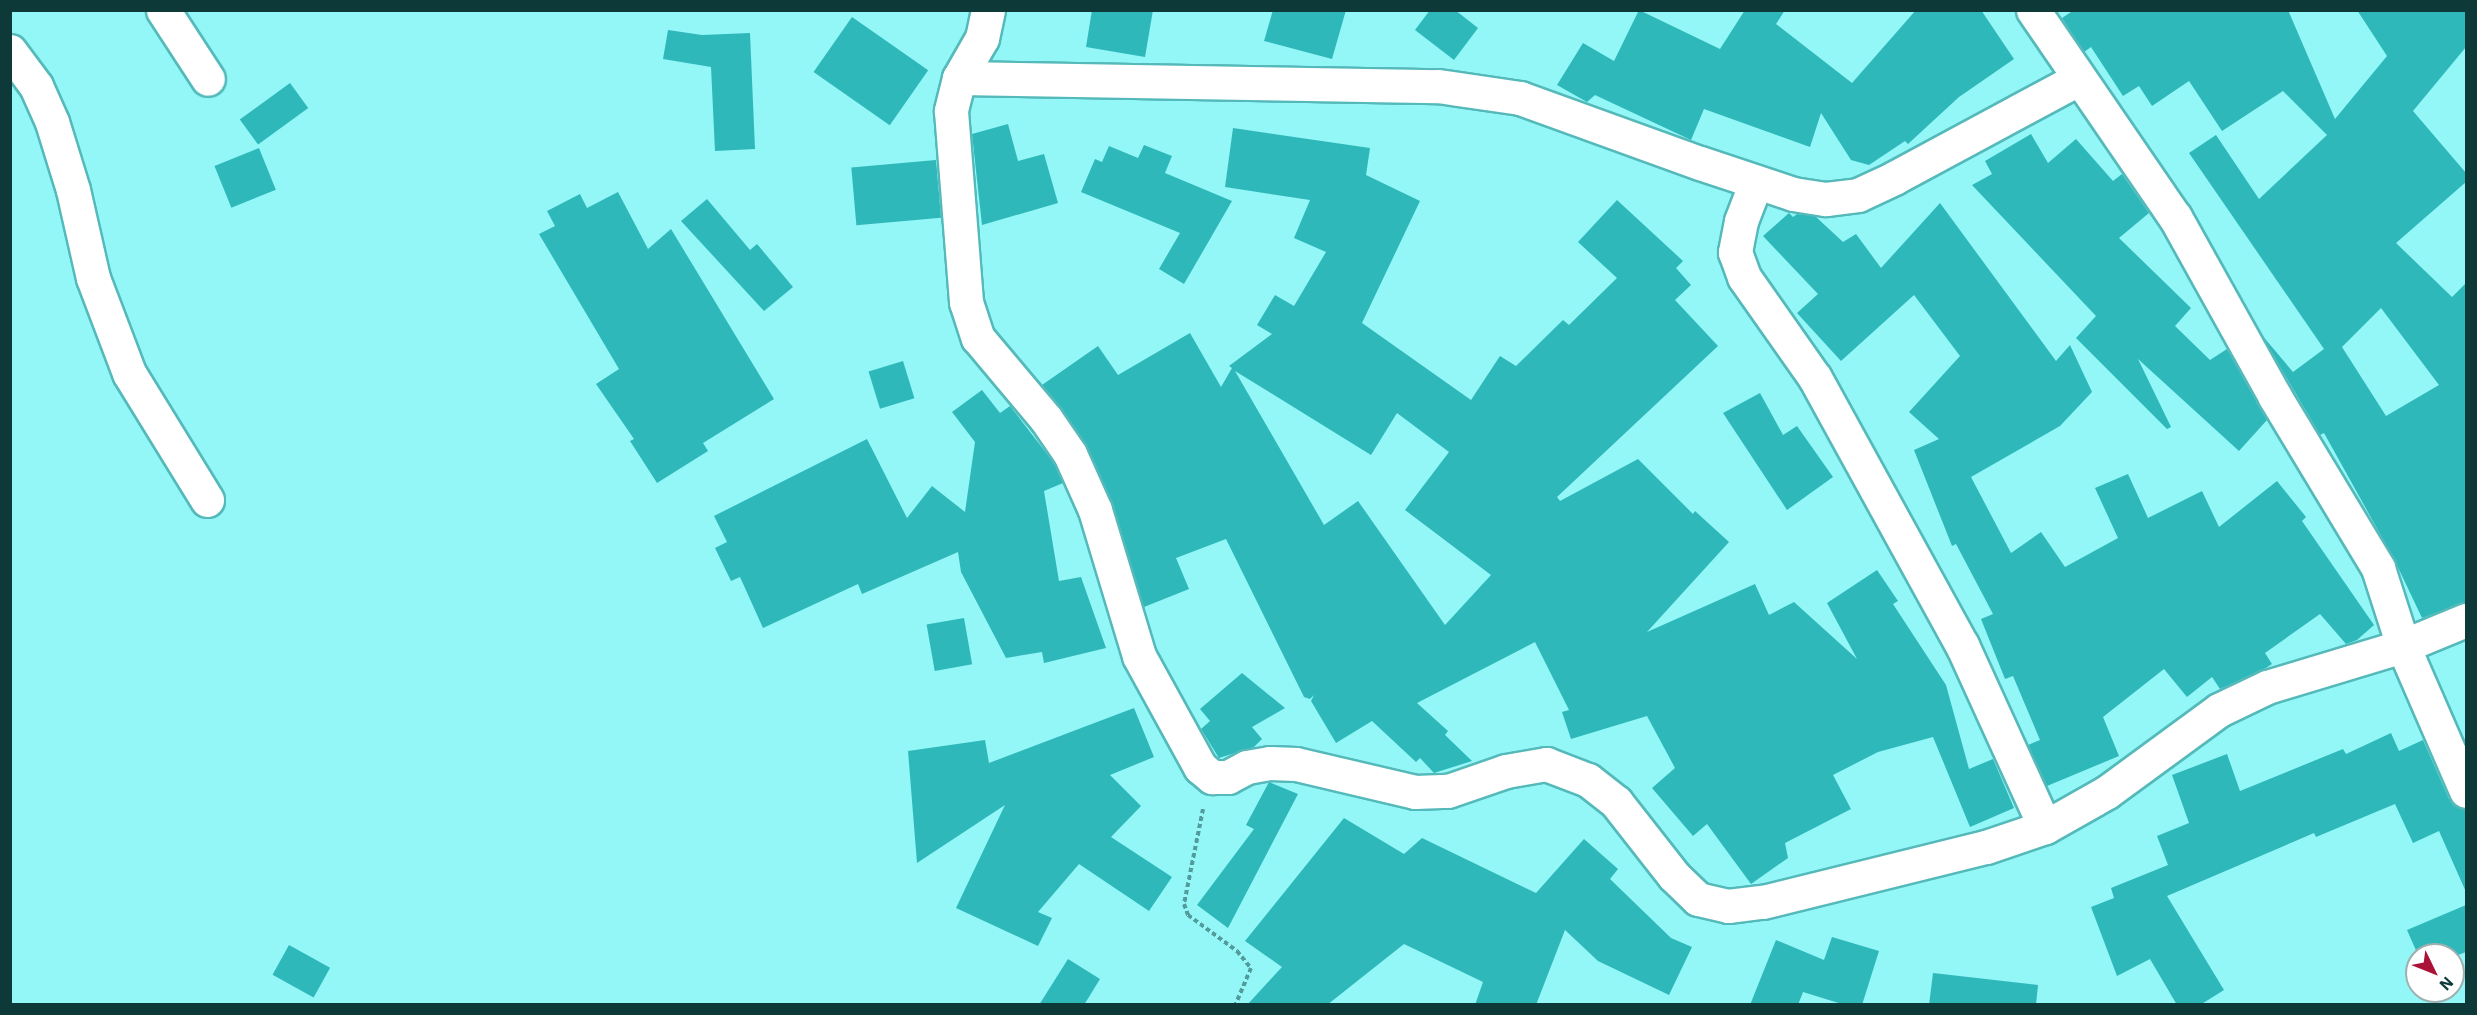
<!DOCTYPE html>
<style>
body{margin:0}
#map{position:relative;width:2477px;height:1015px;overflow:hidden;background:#93f6f7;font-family:"IBM Plex Sans",sans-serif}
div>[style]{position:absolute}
.building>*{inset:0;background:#2fb8ba;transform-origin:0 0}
.path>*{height:4px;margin-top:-2px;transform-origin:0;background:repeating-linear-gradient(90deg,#529b9b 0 4.5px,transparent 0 7.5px)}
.roads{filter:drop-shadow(2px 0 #55b9ba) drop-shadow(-2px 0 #55b9ba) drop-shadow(0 2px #55b9ba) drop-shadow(0 -2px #55b9ba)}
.minor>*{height:33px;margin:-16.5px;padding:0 16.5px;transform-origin:16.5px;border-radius:16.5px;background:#fff}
span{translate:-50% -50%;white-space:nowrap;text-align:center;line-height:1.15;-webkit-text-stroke:5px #fff;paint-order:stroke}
.frame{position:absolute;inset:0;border:12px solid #0d3939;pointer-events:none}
.north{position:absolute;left:2405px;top:943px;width:60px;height:60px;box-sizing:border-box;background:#fff;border:2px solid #9eb0b0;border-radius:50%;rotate:133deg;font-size:16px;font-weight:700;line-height:24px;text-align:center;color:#0d3939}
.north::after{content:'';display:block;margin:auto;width:21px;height:27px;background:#aa1337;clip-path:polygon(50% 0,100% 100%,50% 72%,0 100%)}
</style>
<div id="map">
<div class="building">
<i style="clip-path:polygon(1092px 10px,1153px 10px,1145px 57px,1086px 47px)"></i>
<i style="clip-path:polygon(1273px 10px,1346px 10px,1332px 59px,1264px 41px)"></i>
<i style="clip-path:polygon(1430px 10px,1455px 10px,1478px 28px,1454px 60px,1415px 30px)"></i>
<i style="clip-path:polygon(1639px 10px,1720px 49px,1745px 10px,1785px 10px,1776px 24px,1852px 83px,1916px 10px,1981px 10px,2014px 59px,1959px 97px,1908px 144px,1905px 141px,1869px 165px,1851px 160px,1821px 113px,1810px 147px,1704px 109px,1691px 140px,1595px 95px,1587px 102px,1557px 85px,1583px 43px,1614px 61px)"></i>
<i style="clip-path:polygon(evenodd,2074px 10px,2288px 10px,2335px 119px,2387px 56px,2357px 10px,2466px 10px,2466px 47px,2413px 111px,2466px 173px,2466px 182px,2396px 243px,2452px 297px,2466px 283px,2466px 602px,2422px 618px,2394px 559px,2324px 433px,2320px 435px,2261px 334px,2293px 372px,2324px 349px,2189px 153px,2216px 135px,2259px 199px,2327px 135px,2283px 91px,2222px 131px,2189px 81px,2152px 106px,2139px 86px,2123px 96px,2091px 47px,2084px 52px,2062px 18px,2074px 10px,2381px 308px,2439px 385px,2386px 416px,2342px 347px,2381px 308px)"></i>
<i style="left:852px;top:17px;width:93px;height:67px;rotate:35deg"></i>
<i style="clip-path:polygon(668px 30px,702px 35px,750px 33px,755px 149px,715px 151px,711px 67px,663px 59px)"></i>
<i style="left:290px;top:83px;width:31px;height:62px;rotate:54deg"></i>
<i style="clip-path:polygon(1008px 124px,1018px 161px,1044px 154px,1058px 203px,982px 225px,972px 134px)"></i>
<i style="clip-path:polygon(evenodd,1233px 128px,1370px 148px,1366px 175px,1420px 201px,1362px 323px,1471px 400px,1500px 356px,1516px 366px,1563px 320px,1569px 325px,1617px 278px,1578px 242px,1617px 200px,1683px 261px,1676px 268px,1691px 285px,1675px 300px,1718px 346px,1557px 497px,1560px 501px,1638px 459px,1693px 514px,1695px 511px,1729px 542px,1647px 632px,1755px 584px,1769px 615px,1794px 602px,1857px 659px,1827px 603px,1877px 570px,1898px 601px,1893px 604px,1946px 685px,1969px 769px,1993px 759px,2014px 808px,1970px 827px,1933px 737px,1878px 752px,1833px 775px,1851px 809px,1785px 843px,1788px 858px,1751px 884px,1707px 824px,1693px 836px,1652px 788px,1675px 768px,1647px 716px,1571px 739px,1562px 712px,1569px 710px,1535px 642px,1417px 703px,1448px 731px,1445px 735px,1472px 761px,1434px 773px,1420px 758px,1416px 762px,1372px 721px,1336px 743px,1311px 701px,1314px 695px,1310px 699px,1304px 697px,1226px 539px,1176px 558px,1189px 589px,1144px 607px,1113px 504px,1087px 446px,1042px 385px,1098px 346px,1118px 375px,1190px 333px,1221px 387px,1232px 368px,1229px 366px,1272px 334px,1257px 325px,1275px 295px,1294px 306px,1326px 252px,1294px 238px,1310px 200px,1225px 187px,1233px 128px,1235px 371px,1371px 455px,1397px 413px,1449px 452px,1405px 510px,1491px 575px,1445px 625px,1358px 501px,1324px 525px,1235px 371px)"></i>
<i style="clip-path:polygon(2031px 134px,2048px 163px,2076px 139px,2113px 181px,2122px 174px,2149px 213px,2119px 238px,2191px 308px,2175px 326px,2210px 360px,2227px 349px,2267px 420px,2239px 451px,2138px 359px,2171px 427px,2167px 429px,2076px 338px,2096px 316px,1972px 185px,1992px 174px,1985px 161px)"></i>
<i style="clip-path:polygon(1144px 145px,1172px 156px,1165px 173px,1232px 201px,1184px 284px,1159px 269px,1180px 233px,1081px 192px,1095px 159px,1102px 162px,1109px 146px,1138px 158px)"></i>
<i style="left:259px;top:148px;width:45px;height:48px;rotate:68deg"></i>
<i style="left:936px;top:160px;width:58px;height:85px;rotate:85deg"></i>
<i style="clip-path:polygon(618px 192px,648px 249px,671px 229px,774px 399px,703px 443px,708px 451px,657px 483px,630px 441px,634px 439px,596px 384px,619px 369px,539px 234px,555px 226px,547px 211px,580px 194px,587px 208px)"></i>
<i style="clip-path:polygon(707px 199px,750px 250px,757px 244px,793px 287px,764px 311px,681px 221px)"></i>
<i style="clip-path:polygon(1940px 203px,2056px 361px,2070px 345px,2092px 392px,2060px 426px,1971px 477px,2011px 553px,2041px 532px,2065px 567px,2118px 538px,2095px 488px,2128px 474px,2148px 518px,2202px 491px,2219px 527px,2277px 481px,2306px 517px,2302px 521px,2374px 625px,2357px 640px,2346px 644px,2320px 614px,2265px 653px,2272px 664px,2266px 668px,2220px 689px,2212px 677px,2187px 697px,2164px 669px,2103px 717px,2119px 756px,2047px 786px,2028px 745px,2040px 740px,2013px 676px,2005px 679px,1981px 619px,1993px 614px,1956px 544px,1952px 546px,1914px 450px,1939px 439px,1909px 412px,1960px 356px,1914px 295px,1841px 361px,1797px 313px,1818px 294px,1763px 236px,1789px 213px,1793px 217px,1797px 214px,1815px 216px,1843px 242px,1856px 234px,1881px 268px)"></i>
<i style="left:903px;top:361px;width:39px;height:36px;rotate:73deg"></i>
<i style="clip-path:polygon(982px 390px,1000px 413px,1010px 406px,1054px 463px,1063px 483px,1044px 491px,1059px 581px,1081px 577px,1106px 648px,1044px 663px,1042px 652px,1006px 658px,961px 572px,958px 552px,862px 594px,858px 584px,763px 628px,740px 577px,731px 581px,715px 548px,727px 542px,714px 516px,867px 439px,907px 518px,932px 486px,965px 512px,975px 442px,952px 412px)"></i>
<i style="clip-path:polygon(1760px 393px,1783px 435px,1797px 426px,1833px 477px,1787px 510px,1723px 413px)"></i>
<i style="left:964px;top:618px;width:47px;height:38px;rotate:80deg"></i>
<i style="clip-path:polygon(1242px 673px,1285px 708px,1252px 727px,1262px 739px,1254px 747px,1219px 758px,1201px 729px,1210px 721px,1200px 709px)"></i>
<i style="clip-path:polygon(1134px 708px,1154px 757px,1110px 775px,1141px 806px,1111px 837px,1172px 877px,1149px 911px,1079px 864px,1038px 912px,1052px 918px,1038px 946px,956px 908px,1005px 805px,917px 863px,908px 751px,985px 740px,989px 763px)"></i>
<i style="clip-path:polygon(2391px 733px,2399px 751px,2423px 740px,2449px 799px,2455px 806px,2466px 809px,2466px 892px,2439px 831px,2413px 843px,2395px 804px,2316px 837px,2314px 833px,2167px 896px,2224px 990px,2200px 1005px,2177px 1005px,2150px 959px,2117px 976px,2091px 907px,2114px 898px,2111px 888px,2168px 865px,2157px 836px,2189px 823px,2172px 775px,2227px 754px,2240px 791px,2343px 749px,2346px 754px)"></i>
<i style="clip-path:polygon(1269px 782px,1298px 794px,1228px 928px,1197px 905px,1254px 829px,1246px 825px)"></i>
<i style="clip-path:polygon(1344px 818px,1404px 854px,1422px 838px,1536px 893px,1584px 839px,1618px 869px,1610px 879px,1671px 938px,1692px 947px,1669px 995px,1598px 961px,1565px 930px,1536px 1005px,1475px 1005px,1483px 982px,1404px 944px,1327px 1005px,1247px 1005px,1282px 967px,1245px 941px)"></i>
<i style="clip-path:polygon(2466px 905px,2466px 952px,2453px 957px,2418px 955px,2407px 930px)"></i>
<i style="clip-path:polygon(1832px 937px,1879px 951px,1862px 1005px,1845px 1005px,1803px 992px,1798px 1005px,1750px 1005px,1776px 940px,1824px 960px)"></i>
<i style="left:289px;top:945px;width:47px;height:34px;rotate:29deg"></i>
<i style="clip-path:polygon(1068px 959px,1100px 979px,1084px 1005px,1039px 1005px)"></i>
<i style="clip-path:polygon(1933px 973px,2038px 985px,2036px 1005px,1929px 1005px)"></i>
</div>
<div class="path">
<i style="left:1203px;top:809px;width:97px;rotate:101.3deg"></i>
<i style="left:1184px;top:904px;width:12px;rotate:70deg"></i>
<i style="left:1188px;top:915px;width:61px;rotate:36.3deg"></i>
<i style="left:1237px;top:951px;width:22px;rotate:51deg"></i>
<i style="left:1251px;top:968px;width:39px;rotate:113deg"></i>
</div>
<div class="roads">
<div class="minor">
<i style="left:163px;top:10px;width:82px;rotate:56.9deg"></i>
<i style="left:988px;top:10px;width:29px;rotate:102deg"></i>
<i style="left:982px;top:38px;width:46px;rotate:119.9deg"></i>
<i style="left:959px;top:78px;width:34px;rotate:104deg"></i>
<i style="left:951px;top:111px;width:192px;rotate:85.5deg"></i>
<i style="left:966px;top:302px;width:38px;rotate:72deg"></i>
<i style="left:978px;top:338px;width:106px;rotate:50deg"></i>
<i style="left:1046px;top:419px;width:42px;rotate:55.6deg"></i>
<i style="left:1070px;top:454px;width:61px;rotate:65.9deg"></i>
<i style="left:1095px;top:510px;width:152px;rotate:73.2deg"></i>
<i style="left:1139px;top:656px;width:127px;rotate:61.2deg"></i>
<i style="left:1200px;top:767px;width:16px;rotate:40deg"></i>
<i style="left:1212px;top:777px;width:16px"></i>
<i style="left:1228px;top:777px;width:21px;rotate:-28deg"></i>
<i style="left:1247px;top:767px;width:23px;rotate:-10deg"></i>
<i style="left:1270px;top:763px;width:26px;rotate:2deg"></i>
<i style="left:1296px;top:764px;width:122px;rotate:13.2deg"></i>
<i style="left:1415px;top:792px;width:33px;rotate:-2deg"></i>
<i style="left:1448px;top:791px;width:61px;rotate:-19deg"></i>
<i style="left:1506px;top:771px;width:41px;rotate:-9.9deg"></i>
<i style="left:1546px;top:764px;width:45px;rotate:20.9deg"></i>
<i style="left:1588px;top:780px;width:36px;rotate:38deg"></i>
<i style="left:1616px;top:802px;width:94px;rotate:51.9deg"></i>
<i style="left:1674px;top:876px;width:33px;rotate:44deg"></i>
<i style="left:1698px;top:899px;width:31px;rotate:13deg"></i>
<i style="left:1728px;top:906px;width:35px;rotate:-7deg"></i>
<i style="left:1763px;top:902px;width:230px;rotate:-13.9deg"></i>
<i style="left:1986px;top:847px;width:62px;rotate:-18.7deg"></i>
<i style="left:2045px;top:827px;width:71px;rotate:-29.4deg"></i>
<i style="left:2107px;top:792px;width:139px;rotate:-36.2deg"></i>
<i style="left:2219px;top:710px;width:53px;rotate:-25.6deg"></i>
<i style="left:2267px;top:687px;width:142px;rotate:-16.8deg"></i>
<i style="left:2403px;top:646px;width:68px;rotate:-22.4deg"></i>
<i style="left:2033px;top:10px;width:251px;rotate:55.6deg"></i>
<i style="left:2175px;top:217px;width:206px;rotate:60.9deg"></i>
<i style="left:2275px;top:397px;width:200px;rotate:58.9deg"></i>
<i style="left:2378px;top:568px;width:82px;rotate:72.2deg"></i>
<i style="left:2403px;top:646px;width:158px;rotate:66.5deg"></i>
<i style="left:10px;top:51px;width:44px;rotate:53.4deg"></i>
<i style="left:36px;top:86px;width:39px;rotate:66deg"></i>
<i style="left:52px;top:122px;width:71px;rotate:72.8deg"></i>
<i style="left:73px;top:190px;width:90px;rotate:77.2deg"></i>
<i style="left:93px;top:278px;width:102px;rotate:69.2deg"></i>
<i style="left:129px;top:373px;width:149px;rotate:58.4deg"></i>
<i style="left:959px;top:78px;width:479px;rotate:1deg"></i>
<i style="left:1438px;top:86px;width:83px;rotate:8.3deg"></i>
<i style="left:1520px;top:98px;width:191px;rotate:19.9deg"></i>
<i style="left:1700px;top:163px;width:98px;rotate:18.4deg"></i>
<i style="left:1793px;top:194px;width:33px;rotate:9deg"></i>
<i style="left:1826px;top:199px;width:32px;rotate:-7deg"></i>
<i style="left:1858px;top:195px;width:40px;rotate:-25deg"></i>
<i style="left:1894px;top:178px;width:209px;rotate:-28.3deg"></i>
<i style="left:1756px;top:182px;width:42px;rotate:111deg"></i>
<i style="left:1741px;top:221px;width:32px;rotate:101deg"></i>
<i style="left:1735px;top:252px;width:27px;rotate:70deg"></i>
<i style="left:1744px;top:277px;width:123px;rotate:54.9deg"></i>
<i style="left:1815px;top:378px;width:305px;rotate:61.2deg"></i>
<i style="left:1962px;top:645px;width:200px;rotate:65.5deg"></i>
</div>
</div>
<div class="frame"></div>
<div class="north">N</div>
</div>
